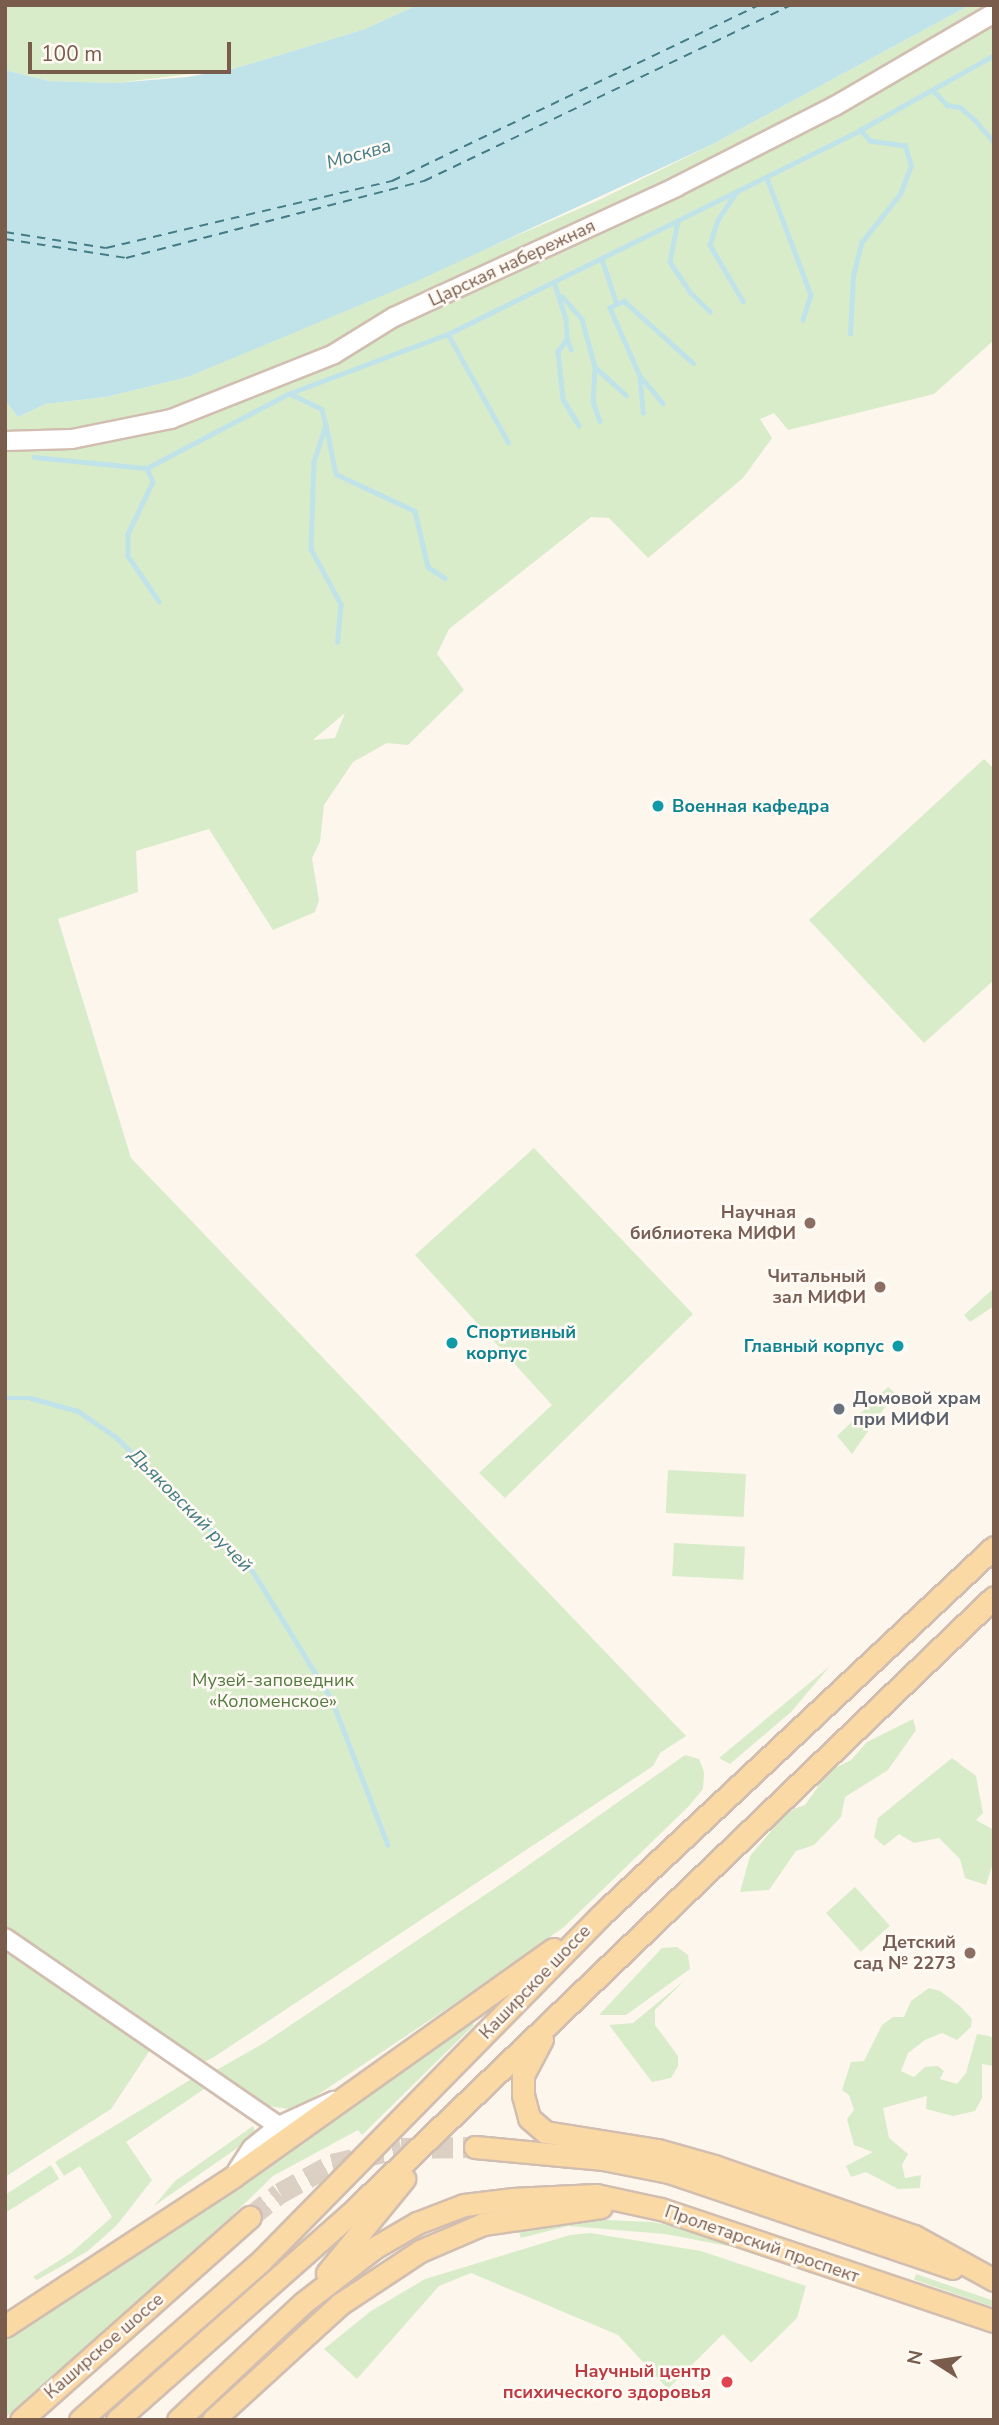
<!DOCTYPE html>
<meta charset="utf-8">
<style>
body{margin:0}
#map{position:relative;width:999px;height:2425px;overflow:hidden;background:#fdf6ec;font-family:"Nunito Sans",sans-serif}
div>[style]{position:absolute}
.green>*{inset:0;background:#d8ecc9;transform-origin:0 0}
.water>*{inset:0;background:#bfe3e8}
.stream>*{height:4.5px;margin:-2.25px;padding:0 2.25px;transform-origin:2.25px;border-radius:2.25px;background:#bfe3e8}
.ferry>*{height:2px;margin-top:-1px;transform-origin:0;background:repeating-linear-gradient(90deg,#437c86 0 9px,transparent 0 16px)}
.major-tunnel>*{height:21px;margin-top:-10.5px;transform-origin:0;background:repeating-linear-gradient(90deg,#dcd0c4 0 21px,transparent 0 31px)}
.roads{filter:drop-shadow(2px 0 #d1beb0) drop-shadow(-2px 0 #d1beb0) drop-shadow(0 2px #d1beb0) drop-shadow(0 -2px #d1beb0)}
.minor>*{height:18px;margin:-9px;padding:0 9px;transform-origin:9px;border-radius:9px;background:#fff}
.major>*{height:21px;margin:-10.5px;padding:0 10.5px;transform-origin:10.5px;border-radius:10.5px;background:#fbd9a5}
.dots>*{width:19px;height:19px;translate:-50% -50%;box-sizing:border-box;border:4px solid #fffaf3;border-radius:50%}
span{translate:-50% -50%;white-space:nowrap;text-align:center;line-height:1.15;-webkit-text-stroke:5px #fffaf3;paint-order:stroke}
.street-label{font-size:18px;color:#7a5c4d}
.culture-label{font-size:18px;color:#0d838f;font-weight:700}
.left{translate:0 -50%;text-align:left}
.right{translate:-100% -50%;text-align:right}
.education-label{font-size:18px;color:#785e54;font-weight:700}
.worship-label{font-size:18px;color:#5b616d;font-weight:700}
.park-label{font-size:18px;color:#537a41}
.health-label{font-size:18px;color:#be3a42;font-weight:700}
.water-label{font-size:19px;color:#437c86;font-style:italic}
.frame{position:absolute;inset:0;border:7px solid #7a5c4d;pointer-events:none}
.north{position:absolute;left:901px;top:2327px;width:70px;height:70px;-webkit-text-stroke:5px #fffaf3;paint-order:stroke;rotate:282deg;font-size:19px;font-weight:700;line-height:28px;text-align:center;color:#7a5c4d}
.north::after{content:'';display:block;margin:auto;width:24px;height:32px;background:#7a5c4d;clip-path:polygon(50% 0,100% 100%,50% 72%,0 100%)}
.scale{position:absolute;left:28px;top:42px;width:203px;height:32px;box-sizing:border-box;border:4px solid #7a5c4d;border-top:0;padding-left:9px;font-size:21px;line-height:24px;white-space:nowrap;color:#7a5c4d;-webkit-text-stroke:5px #fffaf3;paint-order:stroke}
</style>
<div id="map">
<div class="green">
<i style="clip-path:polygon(5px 5px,417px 5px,365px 29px,233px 69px,115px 83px,49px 81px,5px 70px)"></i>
<i style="clip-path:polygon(evenodd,970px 5px,994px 5px,994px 340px,934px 394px,788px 430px,774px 413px,760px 419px,772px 438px,743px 478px,648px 558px,609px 518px,591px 517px,449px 629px,437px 654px,464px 690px,408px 745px,387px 743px,353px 762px,324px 805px,320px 842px,312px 858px,319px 900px,315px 912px,273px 930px,209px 829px,136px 851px,138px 892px,58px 919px,131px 1158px,686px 1736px,660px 1753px,653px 1766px,214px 2057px,200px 2064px,158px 2038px,111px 2109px,5px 2177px,5px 400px,18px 417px,46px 404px,106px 397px,188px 377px,597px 201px,711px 145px,970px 5px,345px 713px,335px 738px,314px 740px,314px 739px,345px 713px)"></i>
<i style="clip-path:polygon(984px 759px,994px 769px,994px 980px,924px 1043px,809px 920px)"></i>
<i style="clip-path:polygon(534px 1148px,693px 1314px,505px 1498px,479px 1473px,552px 1405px,415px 1255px)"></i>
<i style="clip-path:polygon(994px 1288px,994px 1306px,970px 1322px,964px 1315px)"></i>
<i style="clip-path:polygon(888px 1387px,895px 1393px,852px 1454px,837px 1436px)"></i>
<i style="left:668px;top:1470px;width:78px;height:43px;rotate:3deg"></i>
<i style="left:674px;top:1543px;width:71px;height:33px;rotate:3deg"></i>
<i style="clip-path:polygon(830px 1666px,791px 1712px,730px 1764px,719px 1758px)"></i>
<i style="clip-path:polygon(913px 1719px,916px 1730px,888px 1770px,845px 1797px,841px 1817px,814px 1845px,796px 1851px,769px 1890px,740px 1892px,750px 1856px,788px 1811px,805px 1805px,829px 1771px,851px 1760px,867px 1742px)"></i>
<i style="clip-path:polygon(685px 1755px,699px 1759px,704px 1772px,703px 1789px,688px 1807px,564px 1927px,454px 2004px,295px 2110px,269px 2106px,213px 2072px,264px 2043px,513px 1876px)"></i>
<i style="clip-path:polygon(952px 1758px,976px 1776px,983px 1813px,976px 1820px,994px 1830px,994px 1860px,986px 1885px,965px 1878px,960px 1859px,939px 1838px,914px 1843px,899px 1834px,884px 1846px,874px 1837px,878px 1818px)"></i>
<i style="left:855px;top:1887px;width:52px;height:39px;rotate:48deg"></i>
<i style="clip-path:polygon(677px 1947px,688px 1955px,690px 1969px,626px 2015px,599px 2015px,662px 1948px)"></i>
<i style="clip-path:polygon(685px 1980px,655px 2010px,655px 2025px,678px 2056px,678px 2066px,671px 2078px,652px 2082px,609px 2025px,633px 2023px)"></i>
<i style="clip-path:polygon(929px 1988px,940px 1991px,960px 2006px,972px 2019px,971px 2027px,957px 2040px,942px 2033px,925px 2040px,908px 2053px,901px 2071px,914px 2077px,925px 2067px,938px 2066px,944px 2071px,940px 2079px,957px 2084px,966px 2073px,977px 2034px,989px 2036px,994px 2039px,994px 2066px,982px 2064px,982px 2098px,975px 2111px,953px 2116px,926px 2109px,927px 2096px,883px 2108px,889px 2138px,908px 2154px,902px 2165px,905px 2178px,921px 2175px,920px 2188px,898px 2189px,866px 2172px,851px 2177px,846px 2166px,873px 2152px,854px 2145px,847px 2119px,854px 2110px,849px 2095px,842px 2090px,851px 2062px,864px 2061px,882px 2025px,893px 2017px,904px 2017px,911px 2001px)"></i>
<i style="clip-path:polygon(470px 2020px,474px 2025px,362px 2135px,358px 2130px,273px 2176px,180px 2266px,5px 2418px,5px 2338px,232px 2192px)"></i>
<i style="clip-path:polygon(195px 2077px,204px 2089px,126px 2142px,152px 2180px,117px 2225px,88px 2251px,37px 2280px,33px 2277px,71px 2253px,112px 2217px,80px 2166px,64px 2176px,55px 2162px)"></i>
<i style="clip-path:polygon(253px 2126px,256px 2135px,154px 2206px,175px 2181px)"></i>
<i style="clip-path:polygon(51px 2165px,59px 2179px,5px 2213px,5px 2195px)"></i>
<i style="clip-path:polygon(585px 2219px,652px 2222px,696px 2231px,809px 2268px,813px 2274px,733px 2247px,665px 2234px,568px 2226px,521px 2238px,517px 2227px)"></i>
<i style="clip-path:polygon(590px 2233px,701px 2251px,806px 2286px,797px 2318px,751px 2363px,723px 2334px,668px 2389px,618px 2335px,471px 2273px,439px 2286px,357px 2379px,324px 2349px,371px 2311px,425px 2279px,570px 2235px)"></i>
<i style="left:916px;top:2274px;width:83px;height:6px;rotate:19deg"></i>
</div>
<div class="water">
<i style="clip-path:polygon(417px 5px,970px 5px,711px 145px,415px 282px,188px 377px,106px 397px,46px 404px,18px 417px,5px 400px,5px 70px,49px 81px,115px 83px,187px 77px,233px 69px,365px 29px)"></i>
</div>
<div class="stream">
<i style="left:933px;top:90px;width:21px;rotate:47deg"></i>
<i style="left:947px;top:105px;width:13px;rotate:9deg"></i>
<i style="left:960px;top:107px;width:20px;rotate:41deg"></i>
<i style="left:975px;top:120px;width:29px;rotate:49deg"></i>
<i style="left:767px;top:178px;width:125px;rotate:69.4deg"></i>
<i style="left:811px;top:295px;width:26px;rotate:108deg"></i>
<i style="left:737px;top:192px;width:34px;rotate:124deg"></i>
<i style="left:718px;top:220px;width:26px;rotate:108deg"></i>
<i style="left:710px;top:245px;width:65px;rotate:59.5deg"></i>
<i style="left:678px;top:221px;width:42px;rotate:101deg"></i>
<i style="left:670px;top:262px;width:36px;rotate:56deg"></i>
<i style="left:690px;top:292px;width:28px;rotate:44deg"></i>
<i style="left:602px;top:259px;width:47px;rotate:71.6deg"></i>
<i style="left:617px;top:304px;width:8px;rotate:150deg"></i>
<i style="left:610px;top:308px;width:74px;rotate:66.2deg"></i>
<i style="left:640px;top:376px;width:37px;rotate:85deg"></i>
<i style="left:554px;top:282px;width:38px;rotate:72deg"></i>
<i style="left:566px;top:318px;width:21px;rotate:87deg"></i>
<i style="left:567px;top:339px;width:16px;rotate:125deg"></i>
<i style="left:558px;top:352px;width:47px;rotate:83.9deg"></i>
<i style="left:563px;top:399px;width:31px;rotate:59deg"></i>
<i style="left:562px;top:296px;width:30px;rotate:49deg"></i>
<i style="left:582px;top:319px;width:50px;rotate:74.8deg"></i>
<i style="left:595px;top:367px;width:34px;rotate:93deg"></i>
<i style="left:593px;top:401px;width:21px;rotate:71deg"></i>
<i style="left:617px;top:304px;width:8px;rotate:-23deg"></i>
<i style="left:624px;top:301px;width:93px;rotate:41.9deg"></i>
<i style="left:448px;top:334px;width:124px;rotate:60.9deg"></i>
<i style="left:850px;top:334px;width:58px;rotate:-87deg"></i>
<i style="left:853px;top:276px;width:34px;rotate:-76deg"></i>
<i style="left:861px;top:243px;width:63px;rotate:-51.5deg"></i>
<i style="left:900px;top:194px;width:30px;rotate:-69deg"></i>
<i style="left:911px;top:166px;width:21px;rotate:-107deg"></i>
<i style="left:905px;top:146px;width:35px;rotate:-172deg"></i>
<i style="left:870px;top:141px;width:15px;rotate:-132deg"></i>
<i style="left:567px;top:339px;width:11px;rotate:68deg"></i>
<i style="left:595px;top:367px;width:42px;rotate:42.1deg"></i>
<i style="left:641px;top:377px;width:34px;rotate:50deg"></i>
<i style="left:291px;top:394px;width:34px;rotate:26deg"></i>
<i style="left:322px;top:409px;width:16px;rotate:76deg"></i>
<i style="left:326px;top:425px;width:40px;rotate:108deg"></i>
<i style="left:314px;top:463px;width:86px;rotate:92deg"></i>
<i style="left:311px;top:549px;width:63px;rotate:61.4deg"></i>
<i style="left:341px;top:604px;width:38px;rotate:95deg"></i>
<i style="left:326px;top:425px;width:50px;rotate:78.5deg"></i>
<i style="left:336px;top:474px;width:87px;rotate:25.1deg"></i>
<i style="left:415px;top:511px;width:57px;rotate:76.9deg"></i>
<i style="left:428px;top:567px;width:20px;rotate:33deg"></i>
<i style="left:34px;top:457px;width:114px;rotate:5.6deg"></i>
<i style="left:147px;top:468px;width:159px;rotate:-27.7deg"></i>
<i style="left:288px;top:394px;width:171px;rotate:-20.6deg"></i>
<i style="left:448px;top:334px;width:460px;rotate:-26.3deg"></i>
<i style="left:860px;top:130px;width:154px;rotate:-29.2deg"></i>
<i style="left:147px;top:468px;width:15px;rotate:67deg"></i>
<i style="left:153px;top:482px;width:58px;rotate:115.7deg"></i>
<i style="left:128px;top:534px;width:22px;rotate:90deg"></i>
<i style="left:128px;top:556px;width:55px;rotate:55.4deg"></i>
<i style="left:5px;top:1398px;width:26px"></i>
<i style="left:31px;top:1398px;width:49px;rotate:15.5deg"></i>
<i style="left:78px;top:1411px;width:46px;rotate:34.4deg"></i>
<i style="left:116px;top:1437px;width:190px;rotate:44.4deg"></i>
<i style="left:252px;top:1570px;width:153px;rotate:58.4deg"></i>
<i style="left:332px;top:1700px;width:155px;rotate:68.9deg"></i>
</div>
<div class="ferry">
<i style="left:5px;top:232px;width:102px;rotate:9deg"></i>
<i style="left:106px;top:248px;width:294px;rotate:-13.2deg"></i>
<i style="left:392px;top:181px;width:408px;rotate:-25.6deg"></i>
<i style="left:5px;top:239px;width:122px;rotate:8.9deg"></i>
<i style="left:126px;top:258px;width:308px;rotate:-14.5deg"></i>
<i style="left:424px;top:181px;width:408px;rotate:-25.6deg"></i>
</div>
<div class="major-tunnel">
<i style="left:250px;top:2217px;width:38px;rotate:-39deg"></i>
<i style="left:280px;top:2193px;width:60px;rotate:-29.1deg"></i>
<i style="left:332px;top:2164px;width:71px;rotate:-13.1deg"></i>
<i style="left:401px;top:2148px;width:74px;rotate:-0.8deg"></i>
</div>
<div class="roads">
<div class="minor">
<i style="left:5px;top:441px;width:67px;rotate:-1.7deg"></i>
<i style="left:72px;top:439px;width:101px;rotate:-11.4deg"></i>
<i style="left:171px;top:419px;width:175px;rotate:-21.7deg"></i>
<i style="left:334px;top:354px;width:70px;rotate:-31.7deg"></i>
<i style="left:394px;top:317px;width:311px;rotate:-24.7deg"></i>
<i style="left:676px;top:187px;width:178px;rotate:-27deg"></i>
<i style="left:835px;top:106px;width:184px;rotate:-30.3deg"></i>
<i style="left:5px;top:1938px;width:332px;rotate:34.5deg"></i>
<i style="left:237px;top:2171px;width:27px;rotate:-57deg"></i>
<i style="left:252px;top:2148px;width:35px;rotate:-39deg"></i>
<i style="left:279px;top:2126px;width:60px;rotate:-24.8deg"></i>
</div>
<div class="major">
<i style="left:542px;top:2039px;width:41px;rotate:117.8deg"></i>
<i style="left:523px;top:2075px;width:20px;rotate:90deg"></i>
<i style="left:523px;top:2095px;width:24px;rotate:75deg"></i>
<i style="left:529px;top:2118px;width:21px;rotate:41deg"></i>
<i style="left:545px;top:2132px;width:114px;rotate:9.1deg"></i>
<i style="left:658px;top:2150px;width:58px;rotate:15.9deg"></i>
<i style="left:714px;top:2166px;width:212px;rotate:19.3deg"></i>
<i style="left:914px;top:2236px;width:91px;rotate:28.8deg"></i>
<i style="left:475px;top:2147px;width:129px;rotate:5.4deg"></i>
<i style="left:603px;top:2159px;width:67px;rotate:11.1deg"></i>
<i style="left:669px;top:2172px;width:299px;rotate:18.7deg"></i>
<i style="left:327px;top:2273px;width:122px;rotate:-50.7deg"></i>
<i style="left:5px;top:2326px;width:274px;rotate:-33.2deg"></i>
<i style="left:234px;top:2176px;width:392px;rotate:-35.4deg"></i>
<i style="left:21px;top:2420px;width:306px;rotate:-41.6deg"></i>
<i style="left:80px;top:2420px;width:242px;rotate:-41.3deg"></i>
<i style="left:262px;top:2260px;width:484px;rotate:-45.5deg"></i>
<i style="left:601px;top:1915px;width:538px;rotate:-43.12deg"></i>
<i style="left:117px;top:2420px;width:312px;rotate:-41.5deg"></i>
<i style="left:351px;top:2213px;width:890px;rotate:-43.77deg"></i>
<i style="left:178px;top:2420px;width:171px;rotate:-43.1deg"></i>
<i style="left:303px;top:2303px;width:90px;rotate:-37.8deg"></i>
<i style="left:374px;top:2248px;width:50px;rotate:-30.2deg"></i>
<i style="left:417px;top:2223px;width:50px;rotate:-21deg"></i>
<i style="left:464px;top:2205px;width:48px;rotate:-7.1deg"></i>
<i style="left:512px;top:2199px;width:84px;rotate:-2.7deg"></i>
<i style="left:596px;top:2195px;width:66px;rotate:12.2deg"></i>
<i style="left:661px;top:2209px;width:351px;rotate:18.6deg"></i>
<i style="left:213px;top:2420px;width:172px;rotate:-42.4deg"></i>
<i style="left:340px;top:2304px;width:96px;rotate:-33.5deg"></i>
<i style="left:420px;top:2251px;width:69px;rotate:-23.2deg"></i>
<i style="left:483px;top:2224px;width:119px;rotate:-8.2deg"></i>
</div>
</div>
<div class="dots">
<i style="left:658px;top:806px;background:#0f9aa8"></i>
<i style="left:810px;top:1223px;background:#8d6e63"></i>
<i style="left:880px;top:1287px;background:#8d6e63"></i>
<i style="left:452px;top:1343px;background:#0f9aa8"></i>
<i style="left:898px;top:1346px;background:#0f9aa8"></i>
<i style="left:839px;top:1409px;background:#6b7280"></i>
<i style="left:970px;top:1953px;background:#8d6e63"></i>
<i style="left:727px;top:2382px;background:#e0444e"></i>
</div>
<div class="street-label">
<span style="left:512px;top:263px;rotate:-25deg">Царская набережная</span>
<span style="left:535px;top:1982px;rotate:-46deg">Каширское шоссе</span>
<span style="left:762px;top:2244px;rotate:19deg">Пролетарский проспект</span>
<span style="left:104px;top:2346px;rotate:-41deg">Каширское шоссе</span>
</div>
<div class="culture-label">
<span class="left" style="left:672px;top:806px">Военная кафедра</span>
<span class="left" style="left:466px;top:1343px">Спортивный<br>корпус</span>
<span class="right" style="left:884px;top:1346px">Главный корпус</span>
</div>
<div class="education-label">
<span class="right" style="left:796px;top:1223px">Научная<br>библиотека МИФИ</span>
<span class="right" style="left:866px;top:1287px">Читальный<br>зал МИФИ</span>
<span class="right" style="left:956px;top:1953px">Детский<br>сад № 2273</span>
</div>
<div class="worship-label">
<span class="left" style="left:853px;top:1409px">Домовой храм<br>при МИФИ</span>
</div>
<div class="park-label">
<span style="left:273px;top:1691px">Музей-заповедник<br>«Коломенское»</span>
</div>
<div class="health-label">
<span class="right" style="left:711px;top:2382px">Научный центр<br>психического здоровья</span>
</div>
<div class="water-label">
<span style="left:359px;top:155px;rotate:-16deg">Москва</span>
<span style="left:190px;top:1511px;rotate:45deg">Дьяковский ручей</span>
</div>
<div class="frame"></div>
<div class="north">N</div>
<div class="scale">100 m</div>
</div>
